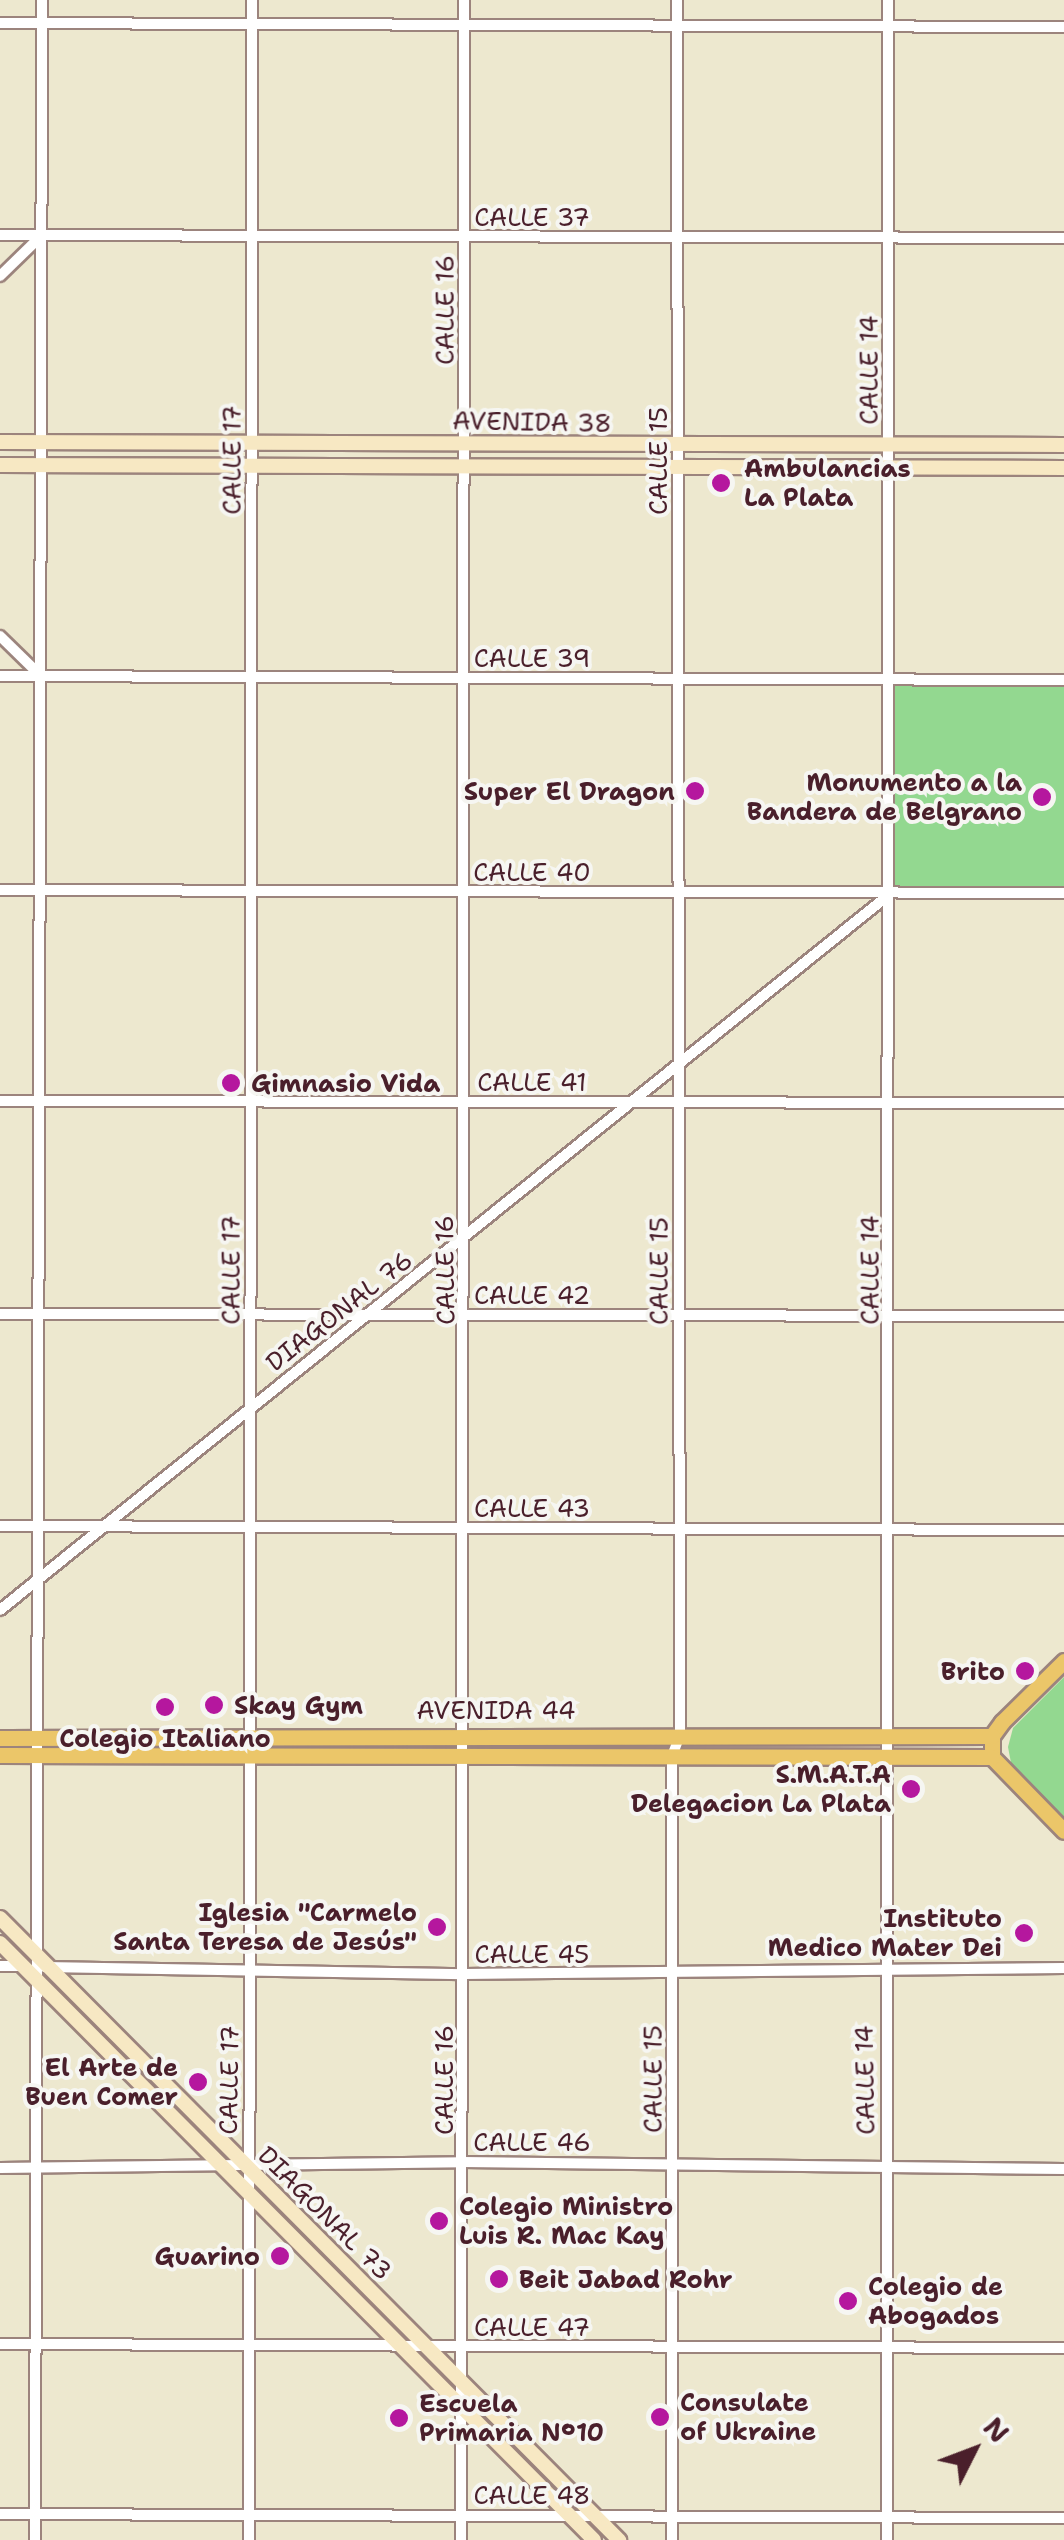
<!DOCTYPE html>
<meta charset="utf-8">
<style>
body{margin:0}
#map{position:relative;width:1064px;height:2540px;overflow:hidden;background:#ede8cf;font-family:"Shantell Sans",sans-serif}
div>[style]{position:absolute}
.green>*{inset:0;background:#93d890;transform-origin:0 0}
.roads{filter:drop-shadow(2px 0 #9c847d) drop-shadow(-2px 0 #9c847d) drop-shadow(0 2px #9c847d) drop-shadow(0 -2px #9c847d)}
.minor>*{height:10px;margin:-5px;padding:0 5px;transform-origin:5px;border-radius:5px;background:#fff}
.secondary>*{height:14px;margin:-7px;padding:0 7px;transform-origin:7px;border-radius:7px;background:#f7e8c3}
.primary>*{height:15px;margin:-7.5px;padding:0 7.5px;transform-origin:7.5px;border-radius:7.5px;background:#ebc669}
.dots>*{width:28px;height:28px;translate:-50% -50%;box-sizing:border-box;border:5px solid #f6f6f2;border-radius:50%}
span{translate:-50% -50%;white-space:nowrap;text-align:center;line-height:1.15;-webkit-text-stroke:8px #f6f6f2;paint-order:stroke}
.street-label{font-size:25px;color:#4a1f2b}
.poi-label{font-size:25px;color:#4a1f2b;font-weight:700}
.left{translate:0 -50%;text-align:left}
.right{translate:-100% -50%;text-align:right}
.north{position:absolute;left:924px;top:2400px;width:100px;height:100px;-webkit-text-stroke:8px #f6f6f2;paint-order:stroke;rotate:48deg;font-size:28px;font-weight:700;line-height:40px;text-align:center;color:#4a1f2b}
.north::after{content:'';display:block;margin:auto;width:35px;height:45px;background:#4a1f2b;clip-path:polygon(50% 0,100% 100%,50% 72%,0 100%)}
</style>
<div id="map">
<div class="green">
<i style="left:895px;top:684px;width:169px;height:202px"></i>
<i style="clip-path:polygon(1064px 1677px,1064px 1819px,1012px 1768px,1008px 1747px,1013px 1728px)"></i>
</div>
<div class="roads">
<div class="minor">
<i style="left:0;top:23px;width:1064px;rotate:0.22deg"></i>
<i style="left:0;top:235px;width:1064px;rotate:0.16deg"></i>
<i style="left:0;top:276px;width:59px;rotate:-44.3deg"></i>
<i style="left:0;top:636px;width:57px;rotate:44.3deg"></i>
<i style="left:0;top:676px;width:1064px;rotate:0.22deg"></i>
<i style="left:0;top:890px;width:1064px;rotate:0.16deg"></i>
<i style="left:0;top:1101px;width:1064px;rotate:0.11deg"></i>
<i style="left:0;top:1314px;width:1064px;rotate:0.11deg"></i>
<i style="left:0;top:1526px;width:1064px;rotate:0.22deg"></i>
<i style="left:0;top:1610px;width:1144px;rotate:-38.82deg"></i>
<i style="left:0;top:1966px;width:23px"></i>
<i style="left:45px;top:1967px;width:420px;rotate:1deg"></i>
<i style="left:465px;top:1974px;width:599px;rotate:-0.57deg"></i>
<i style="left:0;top:2168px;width:463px;rotate:-0.7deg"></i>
<i style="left:463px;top:2162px;width:601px;rotate:0.67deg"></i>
<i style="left:0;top:2344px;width:1064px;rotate:0.22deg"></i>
<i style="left:0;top:2514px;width:1064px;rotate:0.22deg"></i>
<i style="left:35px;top:2540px;width:2540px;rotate:-89.84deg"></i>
<i style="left:249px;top:2540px;width:2540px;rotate:-89.93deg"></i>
<i style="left:461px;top:2540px;width:2540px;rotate:-89.93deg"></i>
<i style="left:672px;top:2540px;width:784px;rotate:-90deg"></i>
<i style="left:672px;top:1756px;width:22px;rotate:-69deg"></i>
<i style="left:680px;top:1735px;width:1735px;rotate:-90.1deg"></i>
<i style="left:887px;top:2540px;width:2540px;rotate:-89.98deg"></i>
</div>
<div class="secondary">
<i style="left:0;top:442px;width:1064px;rotate:0.16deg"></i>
<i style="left:0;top:465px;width:1064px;rotate:0.16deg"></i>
<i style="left:0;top:1918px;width:878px;rotate:45.14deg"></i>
<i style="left:0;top:1943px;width:842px;rotate:45.14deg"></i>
</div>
<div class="primary">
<i style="left:1064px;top:1661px;width:87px;rotate:135.5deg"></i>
<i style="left:1002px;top:1722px;width:17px;rotate:126deg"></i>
<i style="left:992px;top:1736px;width:21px;rotate:90deg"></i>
<i style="left:992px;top:1757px;width:103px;rotate:45.8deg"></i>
<i style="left:0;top:1738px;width:992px;rotate:-0.12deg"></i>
<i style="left:0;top:1755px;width:992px;rotate:0.12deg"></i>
</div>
</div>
<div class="dots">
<i style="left:721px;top:483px;background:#b5179e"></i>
<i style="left:695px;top:791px;background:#b5179e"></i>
<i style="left:1042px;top:797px;background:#b5179e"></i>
<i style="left:231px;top:1083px;background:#b5179e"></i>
<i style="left:1025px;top:1671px;background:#b5179e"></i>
<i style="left:214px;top:1705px;background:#b5179e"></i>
<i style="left:165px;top:1707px;background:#b5179e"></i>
<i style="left:911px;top:1789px;background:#b5179e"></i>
<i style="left:437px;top:1927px;background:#b5179e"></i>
<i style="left:1024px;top:1933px;background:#b5179e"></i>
<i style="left:198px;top:2082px;background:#b5179e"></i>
<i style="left:439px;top:2221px;background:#b5179e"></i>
<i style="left:280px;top:2256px;background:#b5179e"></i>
<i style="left:499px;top:2279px;background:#b5179e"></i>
<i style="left:848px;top:2301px;background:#b5179e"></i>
<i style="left:660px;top:2417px;background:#b5179e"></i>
<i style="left:399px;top:2418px;background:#b5179e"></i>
</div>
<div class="street-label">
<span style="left:532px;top:217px">CALLE 37</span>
<span style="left:445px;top:310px;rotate:-90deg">CALLE 16</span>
<span style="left:869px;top:370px;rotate:-90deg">CALLE 14</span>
<span style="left:532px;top:422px;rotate:1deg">AVENIDA 38</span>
<span style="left:232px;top:460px;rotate:-90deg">CALLE 17</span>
<span style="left:658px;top:461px;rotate:-90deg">CALLE 15</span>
<span style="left:532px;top:658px">CALLE 39</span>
<span style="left:532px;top:872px">CALLE 40</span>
<span style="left:532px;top:1082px">CALLE 41</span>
<span style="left:231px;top:1270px;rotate:-90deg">CALLE 17</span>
<span style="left:445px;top:1270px;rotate:-91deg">CALLE 16</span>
<span style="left:870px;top:1270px;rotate:-90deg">CALLE 14</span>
<span style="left:659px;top:1271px;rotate:-90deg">CALLE 15</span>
<span style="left:532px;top:1295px">CALLE 42</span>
<span style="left:339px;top:1311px;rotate:-38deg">DIAGONAL 76</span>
<span style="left:532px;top:1508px">CALLE 43</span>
<span style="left:496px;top:1710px">AVENIDA 44</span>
<span style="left:532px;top:1954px">CALLE 45</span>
<span style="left:653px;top:2079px;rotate:-90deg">CALLE 15</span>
<span style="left:229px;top:2080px;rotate:-89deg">CALLE 17</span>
<span style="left:444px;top:2080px;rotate:-90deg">CALLE 16</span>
<span style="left:865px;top:2080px;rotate:-91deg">CALLE 14</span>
<span style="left:532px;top:2142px">CALLE 46</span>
<span style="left:325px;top:2213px;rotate:45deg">DIAGONAL 73</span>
<span style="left:532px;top:2327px">CALLE 47</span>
<span style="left:532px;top:2495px">CALLE 48</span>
</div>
<div class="poi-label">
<span class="left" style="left:744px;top:483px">Ambulancias<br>La Plata</span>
<span class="right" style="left:1022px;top:797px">Monumento a la<br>Bandera de Belgrano</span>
<span class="right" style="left:675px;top:791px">Super El Dragon</span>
<span class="left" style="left:251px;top:1083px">Gimnasio Vida</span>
<span class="right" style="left:1005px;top:1671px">Brito</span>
<span class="left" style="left:234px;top:1705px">Skay Gym</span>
<span style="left:165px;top:1738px">Colegio Italiano</span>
<span class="right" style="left:891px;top:1789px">S.M.A.T.A<br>Delegacion La Plata</span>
<span class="right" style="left:417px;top:1927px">Iglesia "Carmelo<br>Santa Teresa de Jesús"</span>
<span class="right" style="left:1002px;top:1933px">Instituto<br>Medico Mater Dei</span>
<span class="right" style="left:178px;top:2082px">El Arte de<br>Buen Comer</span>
<span class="left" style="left:459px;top:2221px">Colegio Ministro<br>Luis R. Mac Kay</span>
<span class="right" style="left:260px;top:2256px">Guarino</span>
<span class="left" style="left:519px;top:2279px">Beit Jabad Rohr</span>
<span class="left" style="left:868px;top:2301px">Colegio de<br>Abogados</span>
<span class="left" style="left:680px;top:2417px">Consulate<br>of Ukraine</span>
<span class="left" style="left:419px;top:2418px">Escuela<br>Primaria N°10</span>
</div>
<div class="north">N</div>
</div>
